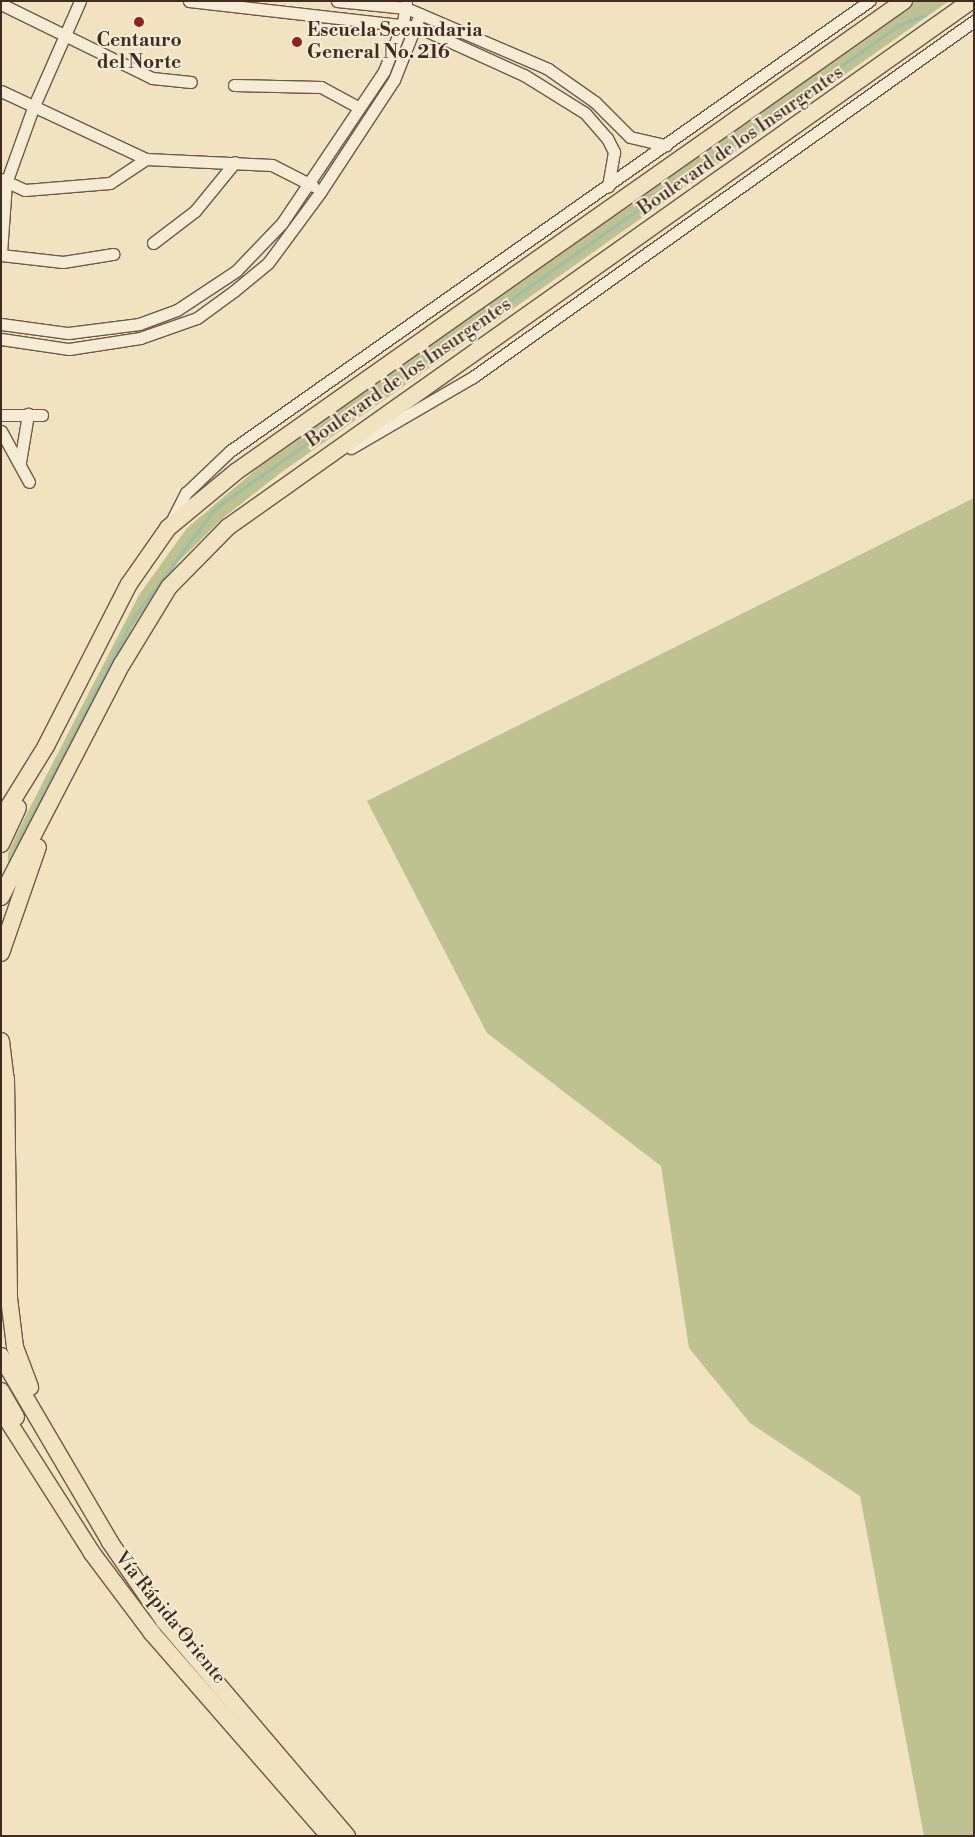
<!DOCTYPE html>
<meta charset="utf-8">
<style>
body{margin:0}
#map{position:relative;width:975px;height:1837px;overflow:hidden;background:#f1e2c0;font-family:"Libre Bodoni",serif}
div>[style]{position:absolute}
.green>*{inset:0;background:#bdc290}
.stream>*{height:3px;margin:-1.5px;padding:0 1.5px;transform-origin:1.5px;border-radius:1.5px;background:#9cbfac}
.roads{filter:drop-shadow(1px 0 #6e5949) drop-shadow(-1px 0 #6e5949) drop-shadow(0 1px #6e5949) drop-shadow(0 -1px #6e5949)}
.minor>*{height:11px;margin:-5.5px;padding:0 5.5px;transform-origin:5.5px;border-radius:5.5px;background:#f6ecd6}
.highway>*{height:16px;margin:-8px;padding:0 8px;transform-origin:8px;border-radius:8px;background:#f1e2c0}
.dots>*{width:14px;height:14px;translate:-50% -50%;box-sizing:border-box;border:2px solid #f6ecd6;border-radius:50%}
span{translate:-50% -50%;white-space:nowrap;text-align:center;line-height:1.15;-webkit-text-stroke:4px #f6ecd6;paint-order:stroke}
.poi-label{font-size:19px;color:#422b21;font-weight:700}
.left{translate:0 -50%;text-align:left}
.street-label{font-size:19px;color:#422b21}
.frame{position:absolute;inset:0;border:2px solid #422b21;pointer-events:none}
</style>
<div id="map">
<div class="green">
<i style="clip-path:polygon(913px 1px,949px 1px,279px 474px,223px 518px,179px 561px,133px 627px,8px 866px,8px 853px,20px 827px,139px 595px,187px 528px,299px 433px)"></i>
<i style="clip-path:polygon(974px 498px,974px 1836px,924px 1836px,860px 1496px,750px 1423px,689px 1348px,661px 1166px,487px 1033px,367px 801px)"></i>
</div>
<div class="stream">
<i style="left:16px;top:846px;width:254px;rotate:-62.8deg"></i>
<i style="left:132px;top:620px;width:138px;rotate:-53.5deg"></i>
<i style="left:214px;top:509px;width:839px;rotate:-35.24deg"></i>
<i style="left:899px;top:25px;width:28px;rotate:-21deg"></i>
</div>
<div class="roads">
<div class="minor">
<i style="left:189px;top:1px;width:230px;rotate:6.5deg"></i>
<i style="left:418px;top:27px;width:116px;rotate:24.4deg"></i>
<i style="left:524px;top:75px;width:72px;rotate:31.9deg"></i>
<i style="left:585px;top:113px;width:33px;rotate:49deg"></i>
<i style="left:607px;top:138px;width:16px;rotate:63deg"></i>
<i style="left:614px;top:152px;width:35px;rotate:100deg"></i>
<i style="left:337px;top:1px;width:69px;rotate:5.8deg"></i>
<i style="left:406px;top:8px;width:155px;rotate:23.2deg"></i>
<i style="left:548px;top:69px;width:57px;rotate:35.1deg"></i>
<i style="left:595px;top:102px;width:49px;rotate:45deg"></i>
<i style="left:630px;top:137px;width:37px;rotate:13deg"></i>
<i style="left:1px;top:4px;width:168px;rotate:26.1deg"></i>
<i style="left:152px;top:78px;width:39px;rotate:6deg"></i>
<i style="left:234px;top:85px;width:87px;rotate:1.3deg"></i>
<i style="left:321px;top:87px;width:42px;rotate:28.4deg"></i>
<i style="left:1px;top:91px;width:160px;rotate:25.1deg"></i>
<i style="left:146px;top:159px;width:126px;rotate:2.7deg"></i>
<i style="left:272px;top:165px;width:46px;rotate:27.1deg"></i>
<i style="left:1px;top:179px;width:26px;rotate:25deg"></i>
<i style="left:25px;top:190px;width:85px;rotate:-4.7deg"></i>
<i style="left:110px;top:183px;width:43px;rotate:-33.7deg"></i>
<i style="left:153px;top:243px;width:53px;rotate:-37.3deg"></i>
<i style="left:195px;top:211px;width:63px;rotate:-50.8deg"></i>
<i style="left:1px;top:253px;width:70px;rotate:-85.9deg"></i>
<i style="left:6px;top:183px;width:80px;rotate:-70.2deg"></i>
<i style="left:33px;top:108px;width:117px;rotate:-66.3deg"></i>
<i style="left:1px;top:255px;width:62px;rotate:6.4deg"></i>
<i style="left:63px;top:262px;width:51px;rotate:-9.1deg"></i>
<i style="left:1px;top:324px;width:68px;rotate:7.7deg"></i>
<i style="left:68px;top:333px;width:72px;rotate:-7.2deg"></i>
<i style="left:139px;top:324px;width:40px;rotate:-20.2deg"></i>
<i style="left:177px;top:310px;width:71px;rotate:-33.5deg"></i>
<i style="left:236px;top:271px;width:66px;rotate:-46.2deg"></i>
<i style="left:282px;top:223px;width:183px;rotate:-56.1deg"></i>
<i style="left:384px;top:71px;width:52px;rotate:-68.4deg"></i>
<i style="left:403px;top:23px;width:22px;rotate:-82deg"></i>
<i style="left:1px;top:339px;width:69px;rotate:8.4deg"></i>
<i style="left:69px;top:349px;width:72px;rotate:-8.8deg"></i>
<i style="left:140px;top:338px;width:60px;rotate:-19.3deg"></i>
<i style="left:197px;top:318px;width:46px;rotate:-36.1deg"></i>
<i style="left:234px;top:291px;width:44px;rotate:-39.5deg"></i>
<i style="left:268px;top:263px;width:89px;rotate:-53.6deg"></i>
<i style="left:321px;top:191px;width:133px;rotate:-56.7deg"></i>
<i style="left:394px;top:80px;width:71px;rotate:-68.5deg"></i>
<i style="left:1px;top:415px;width:41px"></i>
<i style="left:1px;top:431px;width:58px;rotate:61.2deg"></i>
<i style="left:351px;top:448px;width:141px;rotate:-30.2deg"></i>
<i style="left:473px;top:377px;width:615px;rotate:-35.4deg"></i>
<i style="left:20px;top:462px;width:49px;rotate:-80.5deg"></i>
<i style="left:171px;top:522px;width:33px;rotate:-63deg"></i>
<i style="left:186px;top:493px;width:61px;rotate:-43.7deg"></i>
<i style="left:230px;top:451px;width:782px;rotate:-35.15deg"></i>
</div>
<div class="highway">
<i style="left:1px;top:819px;width:86px;rotate:-58.3deg"></i>
<i style="left:46px;top:746px;width:182px;rotate:-62.9deg"></i>
<i style="left:129px;top:584px;width:68px;rotate:-55.1deg"></i>
<i style="left:168px;top:528px;width:89px;rotate:-39.6deg"></i>
<i style="left:237px;top:471px;width:816px;rotate:-35.17deg"></i>
<i style="left:1px;top:844px;width:40px;rotate:-65deg"></i>
<i style="left:1px;top:897px;width:263px;rotate:-62.6deg"></i>
<i style="left:122px;top:664px;width:90px;rotate:-58.6deg"></i>
<i style="left:169px;top:587px;width:84px;rotate:-45.5deg"></i>
<i style="left:228px;top:527px;width:910px;rotate:-35.3deg"></i>
<i style="left:1px;top:953px;width:112px;rotate:-70.8deg"></i>
<i style="left:1px;top:1041px;width:38px;rotate:83deg"></i>
<i style="left:6px;top:1079px;width:219px;rotate:89.2deg"></i>
<i style="left:9px;top:1298px;width:49px;rotate:83deg"></i>
<i style="left:15px;top:1347px;width:43px;rotate:69.4deg"></i>
<i style="left:1px;top:1356px;width:216px;rotate:59.6deg"></i>
<i style="left:110px;top:1542px;width:96px;rotate:55.6deg"></i>
<i style="left:164px;top:1621px;width:282px;rotate:49.6deg"></i>
<i style="left:1px;top:1391px;width:30px;rotate:60deg"></i>
<i style="left:1px;top:1410px;width:169px;rotate:57.5deg"></i>
<i style="left:92px;top:1553px;width:100px;rotate:53.1deg"></i>
<i style="left:152px;top:1633px;width:269px;rotate:48.9deg"></i>
</div>
</div>
<div class="dots">
<i style="left:139px;top:22px;background:#8f2418"></i>
<i style="left:297px;top:42px;background:#8f2418"></i>
</div>
<div class="poi-label">
<span class="left" style="left:307px;top:42px">Escuela Secundaria<br>General No. 216</span>
<span style="left:139px;top:52px">Centauro<br>del Norte</span>
</div>
<div class="street-label">
<span style="left:741px;top:141px;rotate:-35deg">Boulevard de los Insurgentes</span>
<span style="left:409px;top:373px;rotate:-35deg">Boulevard de los Insurgentes</span>
<span style="left:170px;top:1618px;rotate:51deg">Vía Rápida Oriente</span>
</div>
<div class="frame"></div>
</div>
